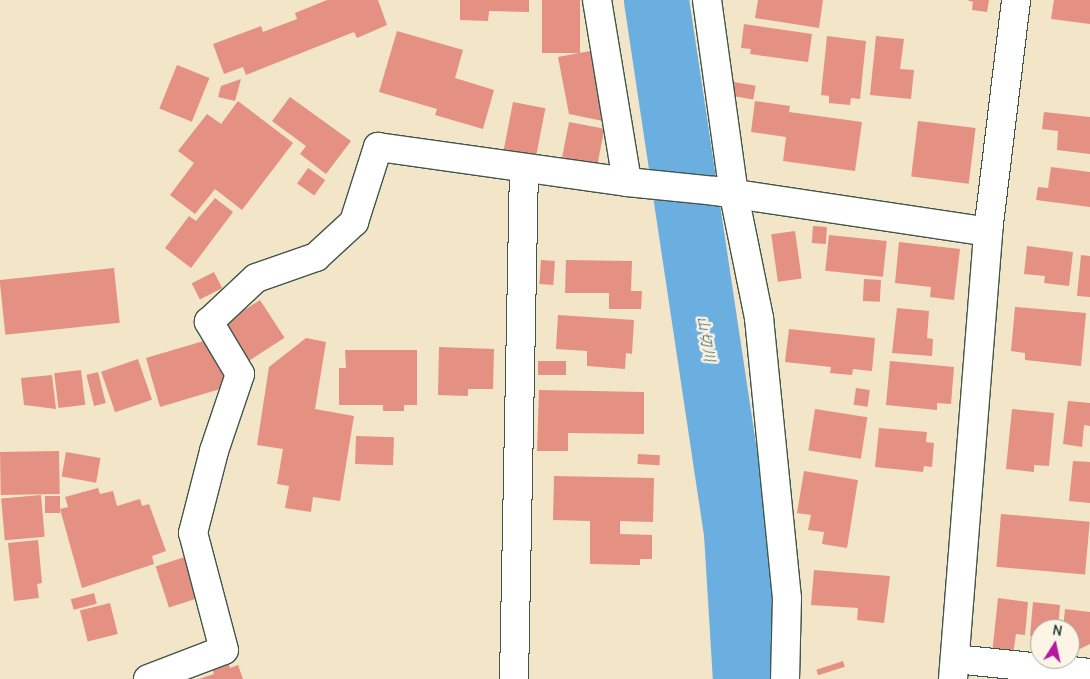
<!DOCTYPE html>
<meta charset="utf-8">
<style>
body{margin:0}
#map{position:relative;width:1090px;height:679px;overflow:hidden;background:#f3e5c8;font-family:Delius,"Klee One",sans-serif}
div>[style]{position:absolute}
.river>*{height:65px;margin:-32.5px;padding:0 32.5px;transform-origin:32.5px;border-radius:32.5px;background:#6baee0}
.building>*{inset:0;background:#e49083;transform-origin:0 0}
.roads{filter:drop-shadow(1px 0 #3f564a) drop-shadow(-1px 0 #3f564a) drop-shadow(0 1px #3f564a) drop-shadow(0 -1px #3f564a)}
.street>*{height:28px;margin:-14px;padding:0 14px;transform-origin:14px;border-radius:14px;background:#fff}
span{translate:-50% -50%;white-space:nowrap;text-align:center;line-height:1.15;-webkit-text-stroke:5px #fcf5e5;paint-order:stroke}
.water-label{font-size:16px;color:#32595f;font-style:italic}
.north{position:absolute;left:1030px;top:619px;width:50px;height:50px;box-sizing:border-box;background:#fcf5e5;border:1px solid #a4ab9e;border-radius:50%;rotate:10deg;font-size:14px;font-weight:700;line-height:20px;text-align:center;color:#1f3d34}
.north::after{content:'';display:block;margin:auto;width:18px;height:22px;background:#b5179e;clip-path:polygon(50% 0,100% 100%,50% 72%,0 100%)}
</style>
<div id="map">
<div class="river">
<i style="left:656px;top:0;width:539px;rotate:81.46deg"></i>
<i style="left:736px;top:533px;width:146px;rotate:86.5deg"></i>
</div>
<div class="building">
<i style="clip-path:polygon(327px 0,378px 0,387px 25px,357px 38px,354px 32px,246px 75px,243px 67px,224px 74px,213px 44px,261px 26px,263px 32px,297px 19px,295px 13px)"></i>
<i style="clip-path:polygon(460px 0,529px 0,529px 12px,489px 11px,488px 21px,460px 20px)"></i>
<i style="left:542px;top:0;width:38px;height:53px"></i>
<i style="clip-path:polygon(758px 0,823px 0,819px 28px,755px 18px)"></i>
<i style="clip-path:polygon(967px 0,989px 0,987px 12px,972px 10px,973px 2px)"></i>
<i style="clip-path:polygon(1054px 0,1090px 0,1090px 24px,1051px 19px)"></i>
<i style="clip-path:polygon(744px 24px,812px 34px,808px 62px,750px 54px,751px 49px,741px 48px)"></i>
<i style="clip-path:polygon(397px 31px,463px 50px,455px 78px,494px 90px,483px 129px,435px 115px,437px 109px,379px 92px)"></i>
<i style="clip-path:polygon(827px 36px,866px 41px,860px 99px,851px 98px,850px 105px,829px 103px,829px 96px,821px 95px)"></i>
<i style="clip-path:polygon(876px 36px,904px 39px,900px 69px,914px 70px,911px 99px,870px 95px)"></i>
<i style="clip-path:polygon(590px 51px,603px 121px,569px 114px,558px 57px)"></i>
<i style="left:177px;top:65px;width:35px;height:47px;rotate:22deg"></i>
<i style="clip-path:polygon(241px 79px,235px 101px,218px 97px,221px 86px)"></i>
<i style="left:734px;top:82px;width:22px;height:14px;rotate:10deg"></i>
<i style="clip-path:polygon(290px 97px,351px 141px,326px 174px,300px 154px,306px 146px,272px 121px)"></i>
<i style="clip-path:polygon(238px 101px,293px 143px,242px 210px,215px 189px,195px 214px,170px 195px,194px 163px,178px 151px,207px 114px,221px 124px)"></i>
<i style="clip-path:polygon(755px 101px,790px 106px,789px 112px,862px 122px,855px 171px,783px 161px,786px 137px,751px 132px)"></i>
<i style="left:513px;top:102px;width:33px;height:51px;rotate:11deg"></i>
<i style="clip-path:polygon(1044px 112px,1090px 117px,1090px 154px,1057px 150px,1058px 131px,1042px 129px)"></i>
<i style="left:918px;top:121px;width:58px;height:56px;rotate:7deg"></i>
<i style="left:569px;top:122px;width:36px;height:36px;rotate:11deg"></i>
<i style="clip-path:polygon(1051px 167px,1090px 172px,1090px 207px,1036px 200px,1038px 187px,1048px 188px)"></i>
<i style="left:308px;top:168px;width:21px;height:19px;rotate:35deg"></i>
<i style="clip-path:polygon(215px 198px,233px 212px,191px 268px,165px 248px,189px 216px,196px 221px)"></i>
<i style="left:813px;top:226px;width:14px;height:17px;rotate:4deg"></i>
<i style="left:795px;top:231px;width:48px;height:24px;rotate:82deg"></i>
<i style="left:829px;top:235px;width:58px;height:36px;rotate:6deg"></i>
<i style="clip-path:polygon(899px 242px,960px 249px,954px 300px,930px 297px,931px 287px,895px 283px)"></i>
<i style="clip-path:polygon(1027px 246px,1073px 252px,1069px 286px,1044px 283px,1045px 276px,1024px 274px)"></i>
<i style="clip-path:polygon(1081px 255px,1090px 256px,1090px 297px,1077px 296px)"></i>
<i style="left:541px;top:260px;width:14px;height:24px;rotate:4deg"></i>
<i style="clip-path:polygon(566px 260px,632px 261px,631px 291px,642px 291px,641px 309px,609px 309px,609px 293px,565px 293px)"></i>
<i style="left:114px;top:268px;width:55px;height:115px;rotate:84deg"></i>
<i style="left:214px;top:272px;width:18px;height:25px;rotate:63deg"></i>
<i style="left:864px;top:279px;width:17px;height:22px;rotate:3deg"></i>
<i style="left:260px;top:300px;width:45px;height:45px;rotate:57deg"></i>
<i style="clip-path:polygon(1015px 307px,1086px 313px,1081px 366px,1025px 360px,1025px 353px,1011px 351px)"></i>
<i style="clip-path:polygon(897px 308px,929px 311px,927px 338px,933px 339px,932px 356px,892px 353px)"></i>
<i style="clip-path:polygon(558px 315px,634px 320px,632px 354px,626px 353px,625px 369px,587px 366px,587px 351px,556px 349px)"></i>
<i style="clip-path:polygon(789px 329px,875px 338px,872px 371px,853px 369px,852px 375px,830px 373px,831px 367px,785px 362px)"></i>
<i style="clip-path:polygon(306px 338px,326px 342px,315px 409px,354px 416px,340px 501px,313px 497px,311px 512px,285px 508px,289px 486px,277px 484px,283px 449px,257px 445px,269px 367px)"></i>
<i style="clip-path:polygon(207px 340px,211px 354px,220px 352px,230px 386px,160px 407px,146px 358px)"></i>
<i style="clip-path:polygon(439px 347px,494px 349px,493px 389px,468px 389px,468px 396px,438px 395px)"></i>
<i style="clip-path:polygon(345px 350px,417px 350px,417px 405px,404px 405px,404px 411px,383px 411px,383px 405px,339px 405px,339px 368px,346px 368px)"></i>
<i style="left:138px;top:359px;width:43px;height:39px;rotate:71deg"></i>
<i style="left:538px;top:361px;width:28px;height:14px"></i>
<i style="clip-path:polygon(890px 361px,954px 367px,951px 404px,937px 403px,937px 410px,886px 405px)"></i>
<i style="left:81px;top:370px;width:35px;height:27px;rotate:83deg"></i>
<i style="left:98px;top:372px;width:32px;height:12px;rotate:76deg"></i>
<i style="clip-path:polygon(52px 375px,56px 409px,24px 405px,21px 378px)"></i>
<i style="left:856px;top:388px;width:14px;height:17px;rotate:8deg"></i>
<i style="clip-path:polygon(539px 390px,644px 392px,644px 434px,568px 433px,568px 451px,537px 451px)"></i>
<i style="clip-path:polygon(1068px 401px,1090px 403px,1090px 426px,1084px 425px,1082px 447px,1063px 444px)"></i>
<i style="left:815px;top:409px;width:53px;height:42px;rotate:9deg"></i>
<i style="clip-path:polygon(1012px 409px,1054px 413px,1049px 466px,1034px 465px,1034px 472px,1006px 469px)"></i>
<i style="clip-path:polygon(879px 428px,927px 432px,926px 442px,934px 443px,932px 467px,924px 466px,923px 472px,875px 467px)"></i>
<i style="left:356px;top:436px;width:38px;height:28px;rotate:2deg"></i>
<i style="left:59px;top:451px;width:43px;height:59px;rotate:89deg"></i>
<i style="left:66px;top:452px;width:35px;height:25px;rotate:10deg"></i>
<i style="left:638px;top:454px;width:22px;height:10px;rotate:3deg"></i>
<i style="clip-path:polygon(1073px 461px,1090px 462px,1090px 503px,1069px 501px)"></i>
<i style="clip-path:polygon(804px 471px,858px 480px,847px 548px,822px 544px,824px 532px,808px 530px,811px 515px,797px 513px)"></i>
<i style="clip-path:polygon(554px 476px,654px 478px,653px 522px,620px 521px,620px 534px,652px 535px,652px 559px,640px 559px,640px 565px,590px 564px,590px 521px,553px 520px)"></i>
<i style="clip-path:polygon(98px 488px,100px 494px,113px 491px,117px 506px,140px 499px,142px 506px,149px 504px,166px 551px,152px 556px,154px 564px,82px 588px,60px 509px,68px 507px,65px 497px)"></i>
<i style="left:41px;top:495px;width:42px;height:40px;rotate:85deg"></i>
<i style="left:45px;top:496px;width:15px;height:17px"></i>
<i style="left:1001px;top:514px;width:89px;height:53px;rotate:5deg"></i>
<i style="clip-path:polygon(38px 540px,42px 583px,37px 584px,39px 598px,14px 601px,8px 543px)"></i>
<i style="left:188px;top:556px;width:43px;height:34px;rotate:72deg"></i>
<i style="clip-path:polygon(814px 570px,890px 576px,884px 623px,857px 620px,858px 608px,811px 605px)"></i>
<i style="left:94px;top:593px;width:11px;height:24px;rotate:75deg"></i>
<i style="clip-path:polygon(998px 598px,1028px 602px,1025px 635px,1016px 634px,1013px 655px,992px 654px)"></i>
<i style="clip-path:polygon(1033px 602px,1060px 605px,1058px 629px,1040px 629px,1040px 654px,1032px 653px,1034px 636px,1030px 636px)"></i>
<i style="left:110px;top:603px;width:32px;height:31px;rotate:76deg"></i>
<i style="clip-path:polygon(1065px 609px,1090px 612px,1090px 644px,1078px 650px,1070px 649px,1070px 629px,1063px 629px)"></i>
<i style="clip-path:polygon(227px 659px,230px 668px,238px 665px,243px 679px,199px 679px,214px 674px,211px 665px)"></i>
<i style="left:843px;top:661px;width:6px;height:28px;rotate:72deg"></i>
</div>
<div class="roads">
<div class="street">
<i style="left:597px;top:0;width:184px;rotate:80.6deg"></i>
<i style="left:707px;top:0;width:197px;rotate:82.1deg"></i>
<i style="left:734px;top:195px;width:126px;rotate:78.5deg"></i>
<i style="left:759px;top:318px;width:281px;rotate:84.3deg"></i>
<i style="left:787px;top:598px;width:81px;rotate:91.4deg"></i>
<i style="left:955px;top:659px;width:136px;rotate:5.9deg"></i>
<i style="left:148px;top:679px;width:81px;rotate:-20.9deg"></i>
<i style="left:224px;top:650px;width:121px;rotate:-104.8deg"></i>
<i style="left:193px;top:533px;width:85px;rotate:-75.6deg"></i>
<i style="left:214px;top:451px;width:81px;rotate:-71.3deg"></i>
<i style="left:240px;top:374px;width:61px;rotate:-120.8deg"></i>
<i style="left:209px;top:322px;width:64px;rotate:-43.1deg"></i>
<i style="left:256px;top:278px;width:64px;rotate:-19.3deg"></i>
<i style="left:316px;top:257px;width:52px;rotate:-42.6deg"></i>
<i style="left:354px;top:222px;width:79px;rotate:-72.3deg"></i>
<i style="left:378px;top:147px;width:251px;rotate:8deg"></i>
<i style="left:627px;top:182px;width:88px;rotate:5.8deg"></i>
<i style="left:715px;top:191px;width:276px;rotate:8.5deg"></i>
<i style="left:514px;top:679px;width:511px;rotate:-88.88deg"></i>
<i style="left:953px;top:679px;width:448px;rotate:-85.5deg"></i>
<i style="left:988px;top:232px;width:234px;rotate:-83.1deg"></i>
</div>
</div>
<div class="water-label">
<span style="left:707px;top:339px;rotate:81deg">山切川</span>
</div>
<div class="north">N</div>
</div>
